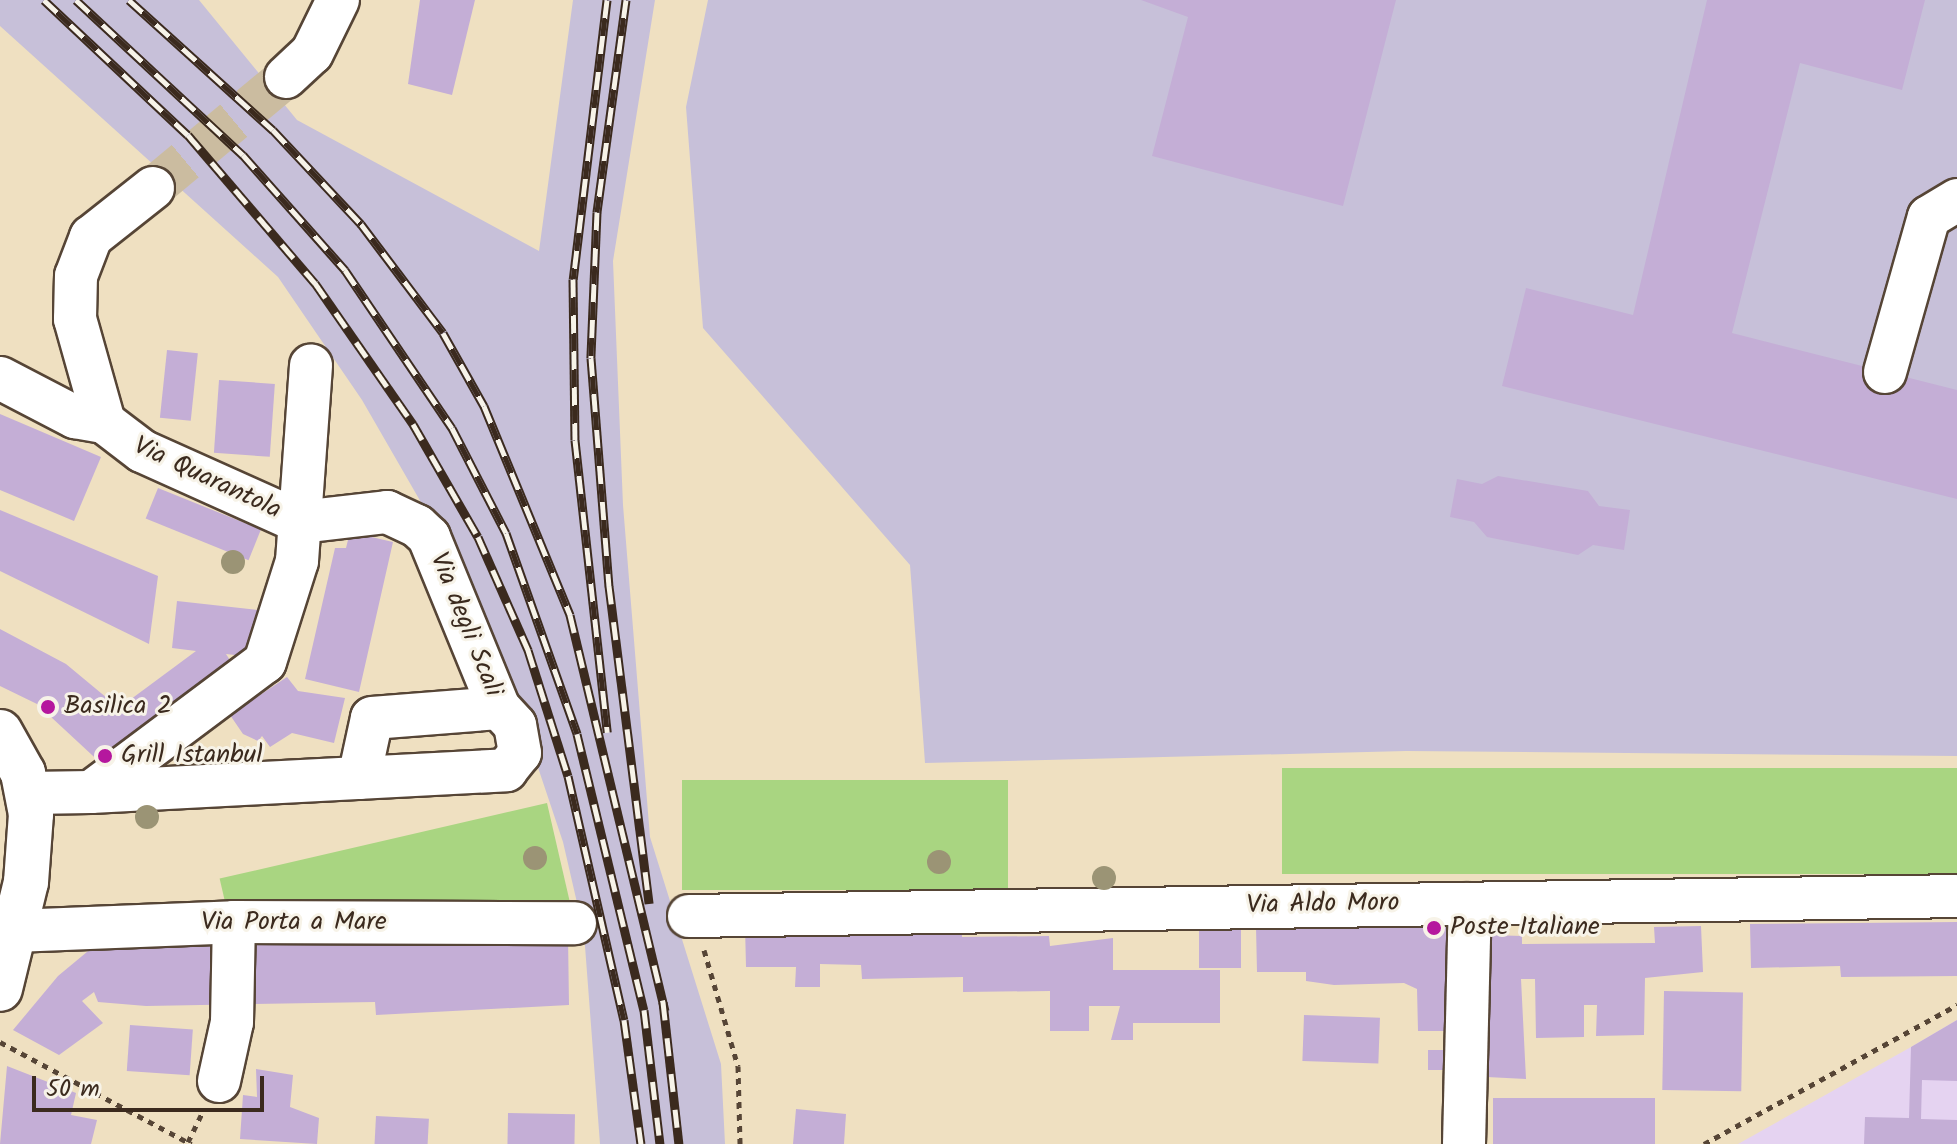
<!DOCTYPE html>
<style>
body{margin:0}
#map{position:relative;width:1957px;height:1144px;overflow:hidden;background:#efe0c1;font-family:Kalam,sans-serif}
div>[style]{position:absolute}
.built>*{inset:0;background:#e5d3f1}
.industrial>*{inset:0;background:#c7c0d9}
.green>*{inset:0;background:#a9d581;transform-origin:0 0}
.building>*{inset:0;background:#c4aed6;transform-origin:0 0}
.minor-tunnel>*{height:42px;margin-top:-21px;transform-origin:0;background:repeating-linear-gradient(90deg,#cbbca0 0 42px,transparent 0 63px)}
.path>*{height:5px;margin-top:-2.5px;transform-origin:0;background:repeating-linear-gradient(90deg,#564536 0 6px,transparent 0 12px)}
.roads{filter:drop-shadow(2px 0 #564536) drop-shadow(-2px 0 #564536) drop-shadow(0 2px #564536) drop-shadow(0 -2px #564536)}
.minor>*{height:42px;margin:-21px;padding:0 21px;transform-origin:21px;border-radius:21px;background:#fff}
.major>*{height:44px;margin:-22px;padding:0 22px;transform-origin:22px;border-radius:22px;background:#fff}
.rail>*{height:9px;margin-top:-4.5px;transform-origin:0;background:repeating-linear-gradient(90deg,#f7f3e8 0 18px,#3b2a1e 0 36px);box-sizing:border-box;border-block:2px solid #3b2a1e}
.trees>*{width:24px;height:24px;margin:-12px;border-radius:50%;background:#9b9475}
.dots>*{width:22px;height:22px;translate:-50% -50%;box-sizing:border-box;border:4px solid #f7f3e8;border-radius:50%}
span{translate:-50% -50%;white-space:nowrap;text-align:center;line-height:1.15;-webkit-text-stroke:6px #f7f3e8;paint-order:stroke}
.street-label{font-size:26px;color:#3b2a1e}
.poi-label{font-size:26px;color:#3b2a1e}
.left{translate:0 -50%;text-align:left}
.scale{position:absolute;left:32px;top:1076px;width:232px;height:36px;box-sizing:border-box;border:4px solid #3b2a1e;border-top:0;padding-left:10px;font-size:24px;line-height:28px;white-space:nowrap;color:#3b2a1e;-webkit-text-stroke:6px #f7f3e8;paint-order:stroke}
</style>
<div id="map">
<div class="built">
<i style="clip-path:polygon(1957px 1020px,1957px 1144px,1738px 1144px,1911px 1047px)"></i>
</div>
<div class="industrial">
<i style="clip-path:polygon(0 0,199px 0,297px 120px,539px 251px,573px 0,655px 0,613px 261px,623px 505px,650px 837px,721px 1064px,725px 1144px,600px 1144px,584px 933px,563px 842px,513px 693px,441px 537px,362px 400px,278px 277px,0 26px)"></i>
<i style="clip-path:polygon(708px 0,1957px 0,1957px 756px,1406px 751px,925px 763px,910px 565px,703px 328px,686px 107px)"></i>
</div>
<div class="green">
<i style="left:1957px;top:768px;width:106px;height:675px;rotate:90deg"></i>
<i style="left:1008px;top:780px;width:110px;height:326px;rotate:90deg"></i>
<i style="left:547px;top:803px;width:107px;height:336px;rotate:77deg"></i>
</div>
<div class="building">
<i style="clip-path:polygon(420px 0,475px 0,452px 95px,408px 84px)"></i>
<i style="clip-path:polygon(1141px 0,1396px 0,1343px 206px,1152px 156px,1188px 17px)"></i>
<i style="clip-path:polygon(1707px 0,1925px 0,1902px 90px,1800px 63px,1732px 333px,1957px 390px,1957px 499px,1502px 386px,1526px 288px,1633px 315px)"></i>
<i style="left:167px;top:350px;width:31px;height:68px;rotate:6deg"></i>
<i style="left:219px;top:380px;width:56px;height:73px;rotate:4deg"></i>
<i style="clip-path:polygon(0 414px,101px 457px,74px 521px,0 490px)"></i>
<i style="clip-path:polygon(1498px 476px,1588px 491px,1599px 506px,1630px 510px,1624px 550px,1593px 545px,1578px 555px,1487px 537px,1474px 522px,1450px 517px,1457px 479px,1482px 484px)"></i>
<i style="left:158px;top:488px;width:111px;height:33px;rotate:22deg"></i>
<i style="clip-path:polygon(0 510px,158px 576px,149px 644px,0 571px)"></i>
<i style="clip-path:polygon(350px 532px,393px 542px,359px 692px,305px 679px,335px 548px,346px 548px)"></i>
<i style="clip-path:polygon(177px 601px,258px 610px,253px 657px,226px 654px,237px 671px,106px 768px,37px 704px,0 686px,0 629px,66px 664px,119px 708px,196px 651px,172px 648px)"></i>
<i style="clip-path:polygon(287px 677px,298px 691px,345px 698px,334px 743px,292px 733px,270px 747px,262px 736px,258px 741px,243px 734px,230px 715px)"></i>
<i style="clip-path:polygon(1449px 922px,1451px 1031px,1418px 1031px,1417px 989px,1404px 983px,1334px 985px,1306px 981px,1306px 972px,1257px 972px,1256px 927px)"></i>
<i style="clip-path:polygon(1957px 922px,1957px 976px,1841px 977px,1840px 966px,1751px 968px,1750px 924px)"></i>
<i style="clip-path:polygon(745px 926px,962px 926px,962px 937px,1049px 936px,1050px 946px,1113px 938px,1113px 970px,1220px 970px,1220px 1023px,1133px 1023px,1133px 1040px,1111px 1040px,1120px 1006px,1089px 1006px,1089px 1031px,1050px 1031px,1050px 991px,963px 992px,963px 977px,862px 979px,861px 965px,820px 964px,820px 987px,795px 987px,796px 967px,746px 967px)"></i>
<i style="left:1199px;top:926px;width:42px;height:42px"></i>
<i style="clip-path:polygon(1701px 926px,1703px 972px,1645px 978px,1644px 1035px,1596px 1036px,1597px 1005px,1584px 1005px,1584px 1037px,1536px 1038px,1535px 979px,1521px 979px,1526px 1079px,1487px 1077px,1490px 935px,1522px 936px,1522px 944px,1655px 943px,1654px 927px)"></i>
<i style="clip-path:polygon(568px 936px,569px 1005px,376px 1015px,375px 1002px,146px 1006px,98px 1002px,94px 992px,82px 1001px,103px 1023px,59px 1055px,13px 1030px,58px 976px,99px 942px)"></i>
<i style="left:1664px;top:991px;width:79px;height:99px;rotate:1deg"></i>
<i style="left:1304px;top:1015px;width:76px;height:46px;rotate:2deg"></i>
<i style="clip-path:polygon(1957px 1020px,1957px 1081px,1922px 1080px,1921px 1119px,1957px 1120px,1957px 1144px,1864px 1144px,1865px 1117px,1909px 1118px,1911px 1047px)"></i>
<i style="left:130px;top:1025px;width:63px;height:46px;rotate:4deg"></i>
<i style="left:1428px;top:1050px;width:19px;height:20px"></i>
<i style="clip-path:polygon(7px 1066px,76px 1093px,71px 1115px,97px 1120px,91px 1144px,0 1144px)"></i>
<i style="clip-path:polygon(256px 1069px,293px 1075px,290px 1107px,319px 1118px,317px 1144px,240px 1139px,243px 1095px,257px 1097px)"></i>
<i style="left:1493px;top:1098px;width:162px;height:46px"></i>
<i style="clip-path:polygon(796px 1109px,846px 1114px,844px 1144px,793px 1144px)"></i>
<i style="left:508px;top:1113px;width:67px;height:31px;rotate:1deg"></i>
<i style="left:376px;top:1116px;width:53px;height:28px;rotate:3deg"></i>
</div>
<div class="minor-tunnel">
<i style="left:153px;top:188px;width:173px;rotate:-39.8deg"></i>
</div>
<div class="path">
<i style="left:704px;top:950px;width:121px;rotate:73.7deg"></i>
<i style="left:738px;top:1066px;width:78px;rotate:88.5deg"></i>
<i style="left:0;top:1042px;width:217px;rotate:28.1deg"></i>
<i style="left:188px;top:1142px;width:34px;rotate:-64deg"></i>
<i style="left:1704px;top:1144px;width:289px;rotate:-28.8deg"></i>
</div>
<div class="roads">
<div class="minor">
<i style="left:286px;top:77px;width:35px;rotate:-43deg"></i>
<i style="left:312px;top:53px;width:59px;rotate:-63.9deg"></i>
<i style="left:1885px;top:372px;width:161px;rotate:-74.2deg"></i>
<i style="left:1929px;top:217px;width:33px;rotate:-31deg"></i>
<i style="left:0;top:378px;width:85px;rotate:27.5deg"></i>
<i style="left:75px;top:417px;width:29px;rotate:10deg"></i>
<i style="left:359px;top:778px;width:61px;rotate:-77.8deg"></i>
<i style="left:372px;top:718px;width:127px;rotate:-4.5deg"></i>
<i style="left:91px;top:792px;width:416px;rotate:-3deg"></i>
<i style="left:506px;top:770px;width:22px;rotate:-51deg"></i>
<i style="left:520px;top:753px;width:28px;rotate:-100deg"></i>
<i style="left:515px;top:725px;width:23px;rotate:-133deg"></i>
<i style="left:499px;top:708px;width:185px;rotate:-112.3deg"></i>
<i style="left:429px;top:537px;width:16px;rotate:-137deg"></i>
<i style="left:417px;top:526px;width:33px;rotate:-155deg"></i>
<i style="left:387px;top:512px;width:88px;rotate:173.4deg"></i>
<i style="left:300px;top:522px;width:173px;rotate:-155.8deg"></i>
<i style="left:142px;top:451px;width:48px;rotate:-142.7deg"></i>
<i style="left:104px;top:422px;width:107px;rotate:-105.7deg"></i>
<i style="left:75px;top:319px;width:43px;rotate:-88.7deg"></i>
<i style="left:76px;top:276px;width:42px;rotate:-69deg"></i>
<i style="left:91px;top:237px;width:79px;rotate:-38.3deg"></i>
<i style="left:29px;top:793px;width:62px;rotate:-0.9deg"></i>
<i style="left:91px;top:792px;width:217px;rotate:-36.8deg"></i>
<i style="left:265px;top:662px;width:106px;rotate:-72.4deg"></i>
<i style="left:297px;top:561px;width:196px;rotate:-85.9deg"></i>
<i style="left:689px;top:916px;width:1268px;rotate:-0.9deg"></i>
<i style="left:14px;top:931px;width:220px;rotate:-2.3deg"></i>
<i style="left:234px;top:922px;width:341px;rotate:0.2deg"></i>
<i style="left:219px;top:1081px;width:60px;rotate:-77.6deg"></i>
<i style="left:232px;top:1022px;width:100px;rotate:-88.9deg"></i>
<i style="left:1464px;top:1144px;width:240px;rotate:-88.6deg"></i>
</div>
<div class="major">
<i style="left:0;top:732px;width:47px;rotate:60.7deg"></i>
<i style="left:23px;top:773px;width:42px;rotate:79deg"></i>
<i style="left:31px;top:814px;width:68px;rotate:94.2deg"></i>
<i style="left:26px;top:882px;width:110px;rotate:103.7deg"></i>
</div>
</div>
<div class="rail">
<i style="left:44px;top:0;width:197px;rotate:43.2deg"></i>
<i style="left:188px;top:135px;width:195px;rotate:49.4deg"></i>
<i style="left:315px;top:283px;width:172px;rotate:55.2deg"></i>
<i style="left:413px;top:424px;width:130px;rotate:60.1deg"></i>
<i style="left:478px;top:537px;width:124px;rotate:66.1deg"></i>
<i style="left:528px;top:650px;width:132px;rotate:72.4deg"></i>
<i style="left:568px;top:776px;width:250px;rotate:77.1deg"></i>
<i style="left:624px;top:1020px;width:125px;rotate:82.2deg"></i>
<i style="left:76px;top:0;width:228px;rotate:42.9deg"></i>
<i style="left:243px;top:155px;width:154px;rotate:48.4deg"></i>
<i style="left:345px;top:270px;width:191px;rotate:55.9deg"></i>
<i style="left:452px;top:428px;width:118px;rotate:62.8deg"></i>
<i style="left:506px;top:533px;width:213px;rotate:70.5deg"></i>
<i style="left:577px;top:734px;width:284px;rotate:76.4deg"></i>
<i style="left:644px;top:1010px;width:135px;rotate:83.2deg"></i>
<i style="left:129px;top:0;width:194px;rotate:42.1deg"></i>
<i style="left:273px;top:130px;width:129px;rotate:46.9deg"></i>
<i style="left:361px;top:224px;width:136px;rotate:53deg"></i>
<i style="left:443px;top:333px;width:84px;rotate:60.7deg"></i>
<i style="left:484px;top:406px;width:226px;rotate:67.6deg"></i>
<i style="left:570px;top:615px;width:407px;rotate:76.5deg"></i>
<i style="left:607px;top:0;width:281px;rotate:96.9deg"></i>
<i style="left:573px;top:279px;width:161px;rotate:89.3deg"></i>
<i style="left:575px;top:440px;width:294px;rotate:83.7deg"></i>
<i style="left:626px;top:0;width:214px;rotate:97.8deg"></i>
<i style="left:597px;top:212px;width:146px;rotate:92.4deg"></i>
<i style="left:591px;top:358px;width:229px;rotate:85.5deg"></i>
<i style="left:609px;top:586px;width:320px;rotate:82.8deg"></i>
<i style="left:663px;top:1002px;width:143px;rotate:83.6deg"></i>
</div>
<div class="trees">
<i style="left:233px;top:562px"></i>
<i style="left:147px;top:817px"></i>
<i style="left:535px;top:858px"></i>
<i style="left:939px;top:862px"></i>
<i style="left:1104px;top:878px"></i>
</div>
<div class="dots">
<i style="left:48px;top:707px;background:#b5179e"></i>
<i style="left:105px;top:756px;background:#b5179e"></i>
<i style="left:1434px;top:928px;background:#b5179e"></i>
</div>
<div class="street-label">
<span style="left:207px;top:479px;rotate:25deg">Via Quarantola</span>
<span style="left:465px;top:625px;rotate:68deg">Via degli Scali</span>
<span style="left:1323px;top:905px;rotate:-1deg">Via Aldo Moro</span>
<span style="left:294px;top:923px">Via Porta a Mare</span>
</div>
<div class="poi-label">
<span class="left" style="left:64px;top:707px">Basilica 2</span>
<span class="left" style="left:121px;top:756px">Grill Istanbul</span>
<span class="left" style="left:1450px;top:928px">Poste Italiane</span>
</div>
<div class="scale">50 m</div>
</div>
